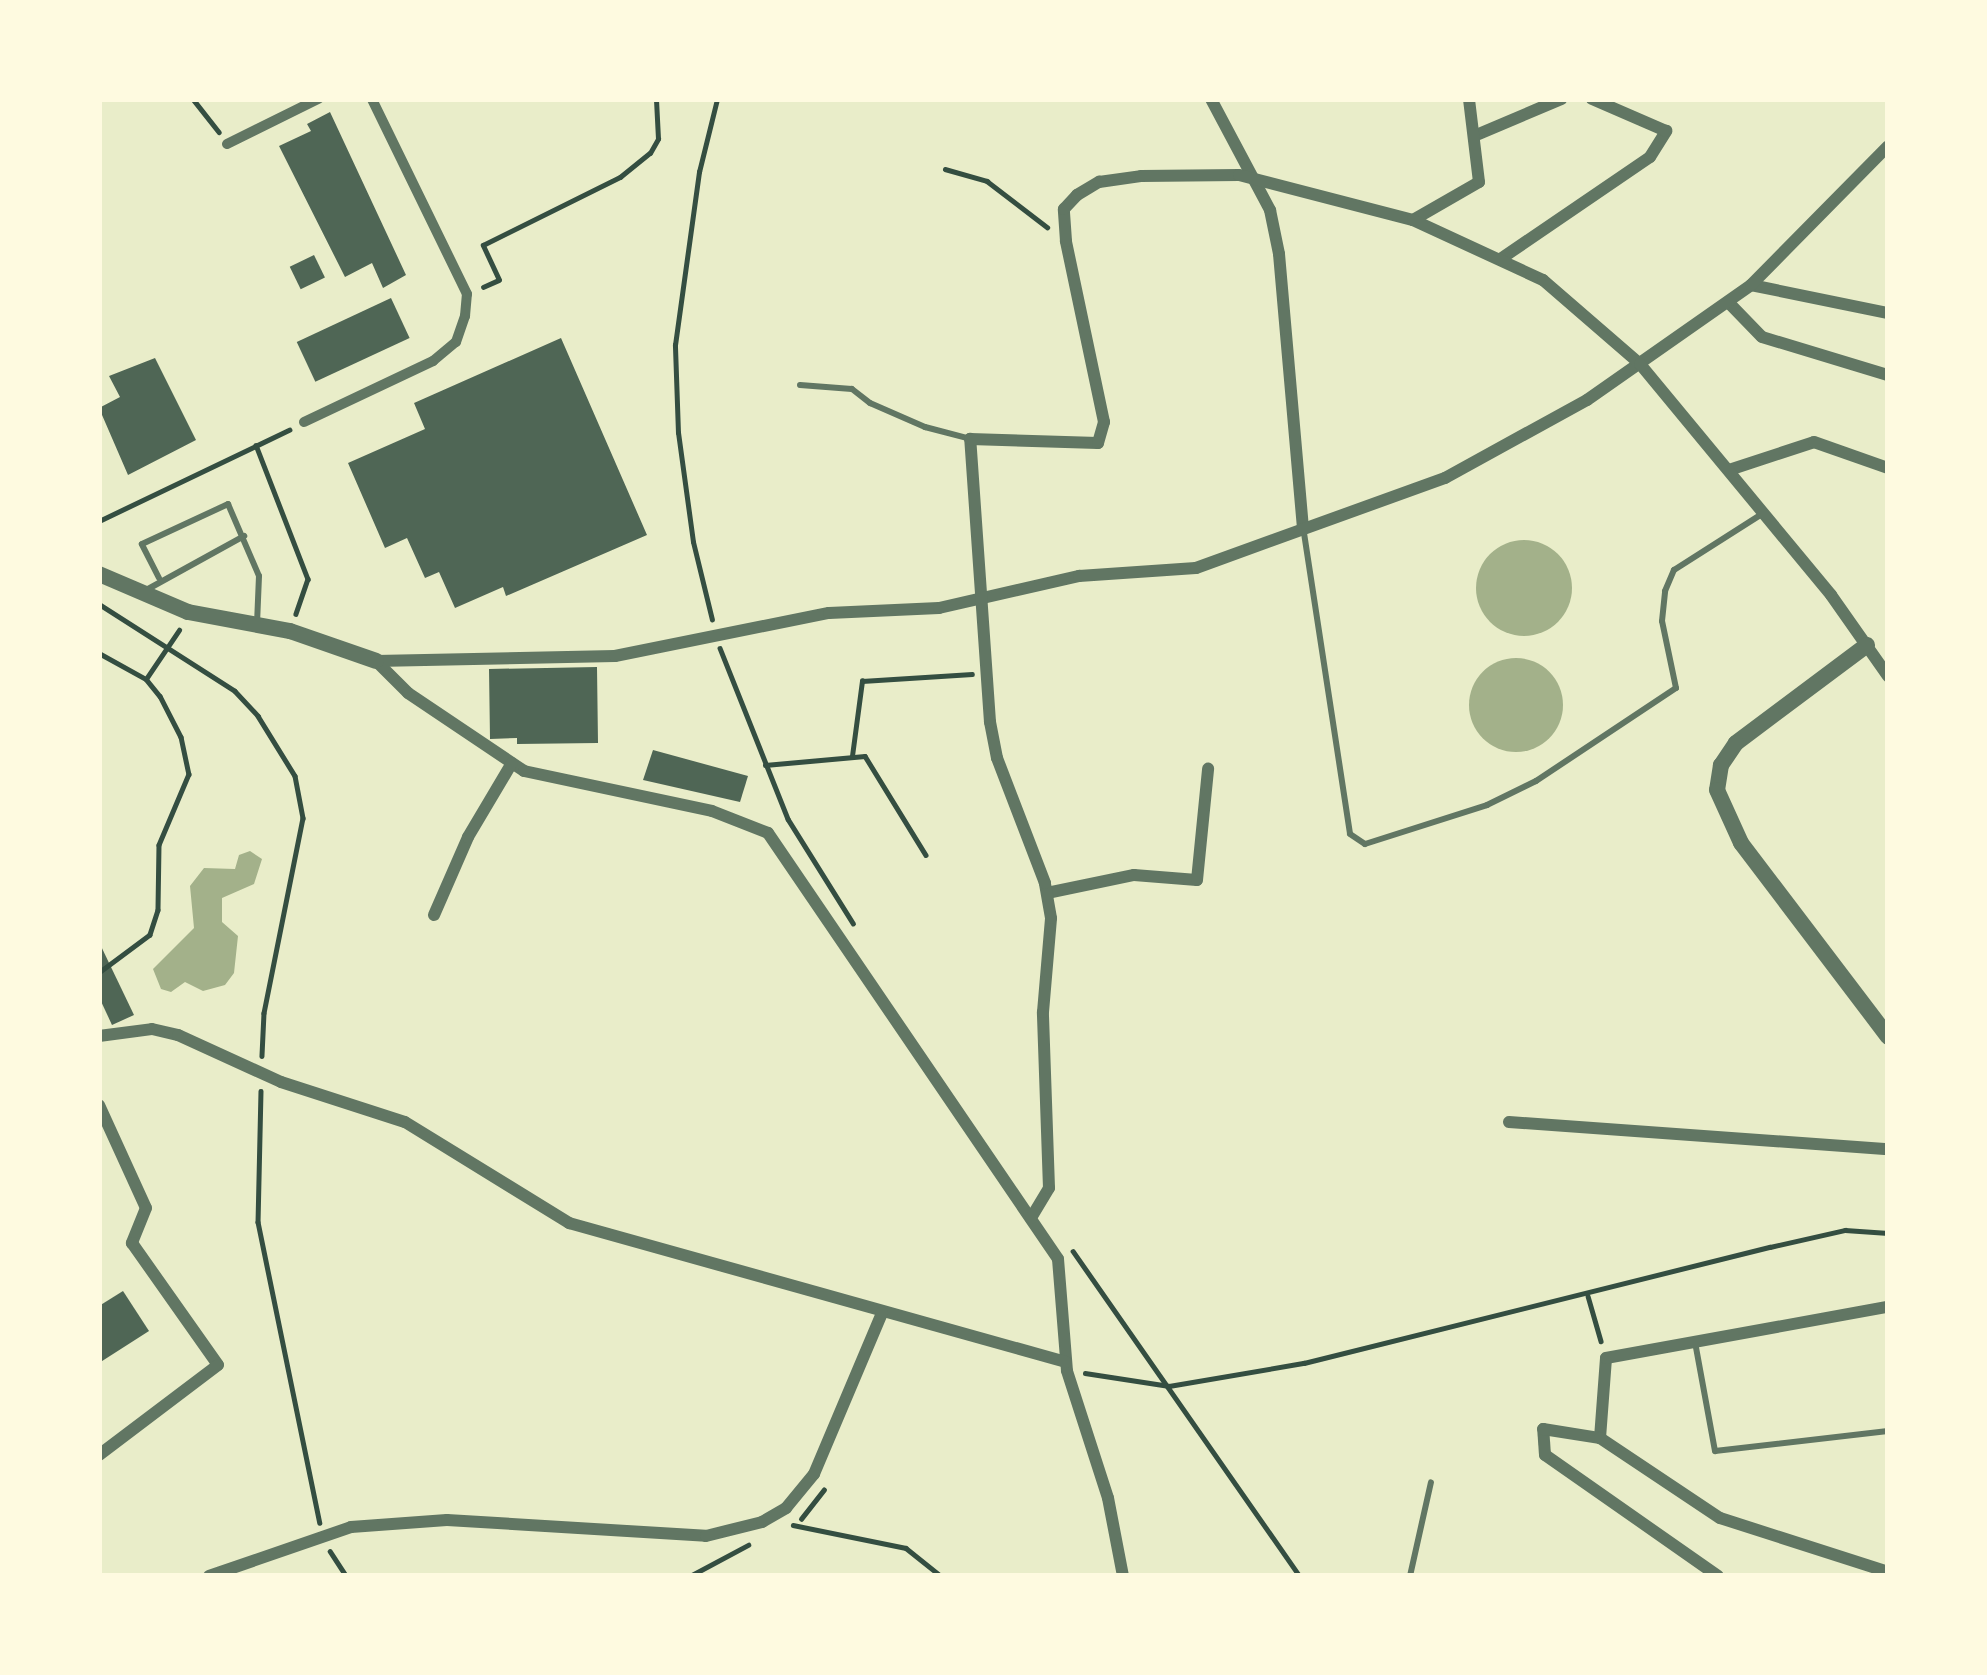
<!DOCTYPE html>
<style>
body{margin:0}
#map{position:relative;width:1987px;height:1675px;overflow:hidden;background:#e9edc9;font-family:"Times New Roman",serif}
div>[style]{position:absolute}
.water>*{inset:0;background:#a3b18a}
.round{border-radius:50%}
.building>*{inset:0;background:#4f6655;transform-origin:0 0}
.path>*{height:4.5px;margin:-2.25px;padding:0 2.25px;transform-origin:2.25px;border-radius:2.25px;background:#344e41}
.service>*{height:6px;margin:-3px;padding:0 3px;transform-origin:3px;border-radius:3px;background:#617663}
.pedestrian>*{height:10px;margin:-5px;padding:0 5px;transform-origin:5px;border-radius:5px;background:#617663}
.minor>*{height:12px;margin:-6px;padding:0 6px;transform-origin:6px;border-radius:6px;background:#617663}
.tertiary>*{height:16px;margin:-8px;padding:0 8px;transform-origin:8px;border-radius:8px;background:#617663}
span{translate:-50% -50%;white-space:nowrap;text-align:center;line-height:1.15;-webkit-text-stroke:10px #fefae0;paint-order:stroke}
.frame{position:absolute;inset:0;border:102px solid #fefae0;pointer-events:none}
</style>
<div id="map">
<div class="water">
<i class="round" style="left:1476px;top:540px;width:96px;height:96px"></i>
<i class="round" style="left:1469px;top:658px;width:94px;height:94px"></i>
<i style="clip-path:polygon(250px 851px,262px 859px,254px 884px,222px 898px,222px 922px,238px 936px,234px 973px,225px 985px,203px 991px,185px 982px,171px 992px,161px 989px,153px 969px,194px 928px,190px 886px,204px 868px,235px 869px,239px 855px)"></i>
</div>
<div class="building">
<i style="clip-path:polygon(330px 112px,406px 275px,383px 288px,372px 263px,345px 277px,279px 146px,311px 131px,307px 124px)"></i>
<i style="left:314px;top:255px;width:25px;height:27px;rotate:64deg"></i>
<i style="left:391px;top:298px;width:44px;height:104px;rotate:65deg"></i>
<i style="clip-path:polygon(561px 338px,647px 535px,506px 596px,503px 587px,455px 608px,439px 572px,425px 578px,407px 538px,385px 548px,348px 463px,425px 429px,414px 403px)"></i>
<i style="clip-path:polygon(155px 358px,196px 440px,128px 475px,99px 408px,120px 397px,109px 376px)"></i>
<i style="clip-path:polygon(597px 667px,598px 743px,517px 744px,517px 738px,490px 739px,489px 669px)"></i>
<i style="clip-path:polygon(653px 750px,748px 776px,740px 802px,643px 780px)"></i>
<i style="clip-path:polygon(99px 942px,134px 1015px,112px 1025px,99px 997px)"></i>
<i style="clip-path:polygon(123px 1291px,149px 1331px,99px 1363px,99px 1306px)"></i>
</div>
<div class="path">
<i style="left:193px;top:99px;width:42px;rotate:51.8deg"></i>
<i style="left:945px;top:169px;width:44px;rotate:15.9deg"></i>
<i style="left:987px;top:181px;width:76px;rotate:37.5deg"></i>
<i style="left:483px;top:287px;width:17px;rotate:-24deg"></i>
<i style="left:499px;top:280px;width:38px;rotate:-115deg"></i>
<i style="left:483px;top:245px;width:153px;rotate:-26.4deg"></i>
<i style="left:620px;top:177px;width:38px;rotate:-39deg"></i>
<i style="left:650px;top:153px;width:16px;rotate:-60deg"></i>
<i style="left:658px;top:139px;width:40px;rotate:-92.9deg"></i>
<i style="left:256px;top:445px;width:144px;rotate:68.8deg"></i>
<i style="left:308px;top:579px;width:37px;rotate:109deg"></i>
<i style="left:99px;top:521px;width:211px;rotate:-25.6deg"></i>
<i style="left:99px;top:604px;width:161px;rotate:32.6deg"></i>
<i style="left:235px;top:691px;width:34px;rotate:47deg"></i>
<i style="left:258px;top:716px;width:70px;rotate:58.3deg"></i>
<i style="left:295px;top:776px;width:43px;rotate:79.2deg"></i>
<i style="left:303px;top:818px;width:199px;rotate:101.3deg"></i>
<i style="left:264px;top:1013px;width:43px;rotate:92.7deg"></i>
<i style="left:712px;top:620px;width:80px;rotate:-103.7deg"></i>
<i style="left:693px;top:542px;width:110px;rotate:-97.8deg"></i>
<i style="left:678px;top:433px;width:88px;rotate:-92deg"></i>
<i style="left:675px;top:345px;width:175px;rotate:-82.1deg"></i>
<i style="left:699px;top:172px;width:75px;rotate:-76.1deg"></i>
<i style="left:720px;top:648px;width:184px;rotate:68.3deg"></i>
<i style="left:788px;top:819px;width:123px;rotate:58deg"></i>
<i style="left:99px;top:653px;width:54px;rotate:29deg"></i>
<i style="left:146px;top:679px;width:22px;rotate:51deg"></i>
<i style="left:160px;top:696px;width:46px;rotate:62.9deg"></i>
<i style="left:181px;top:737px;width:38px;rotate:78deg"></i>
<i style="left:189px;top:774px;width:77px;rotate:112.9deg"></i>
<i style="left:159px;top:845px;width:65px;rotate:90.9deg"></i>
<i style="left:158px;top:910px;width:26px;rotate:108deg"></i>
<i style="left:150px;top:935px;width:64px;rotate:143.3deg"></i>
<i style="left:146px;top:679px;width:59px;rotate:-56deg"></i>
<i style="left:852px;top:756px;width:76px;rotate:-82.4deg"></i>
<i style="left:862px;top:681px;width:110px;rotate:-3.6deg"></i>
<i style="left:765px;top:765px;width:100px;rotate:-5.1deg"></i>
<i style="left:865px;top:756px;width:116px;rotate:58.4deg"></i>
<i style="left:261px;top:1091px;width:131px;rotate:91.3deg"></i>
<i style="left:258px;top:1222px;width:307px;rotate:78.4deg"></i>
<i style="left:1073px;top:1251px;width:396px;rotate:55.1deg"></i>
<i style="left:1588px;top:1296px;width:47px;rotate:73.9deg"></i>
<i style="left:1085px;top:1373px;width:85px;rotate:8.8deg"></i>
<i style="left:1169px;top:1386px;width:137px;rotate:-9.7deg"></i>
<i style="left:1304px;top:1363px;width:480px;rotate:-14deg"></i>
<i style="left:1770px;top:1247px;width:77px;rotate:-12.8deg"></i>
<i style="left:1845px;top:1230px;width:43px;rotate:4deg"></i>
<i style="left:801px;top:1519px;width:37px;rotate:-52deg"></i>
<i style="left:793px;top:1525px;width:115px;rotate:11.5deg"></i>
<i style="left:906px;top:1548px;width:45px;rotate:38.7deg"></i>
<i style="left:330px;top:1551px;width:30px;rotate:57deg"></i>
<i style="left:690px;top:1576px;width:66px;rotate:-28.1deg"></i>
</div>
<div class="service">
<i style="left:800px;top:385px;width:52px;rotate:4.4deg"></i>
<i style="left:852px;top:389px;width:23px;rotate:38deg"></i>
<i style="left:870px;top:403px;width:60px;rotate:23.6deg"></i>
<i style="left:925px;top:427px;width:43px;rotate:14.7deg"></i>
<i style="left:1304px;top:533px;width:304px;rotate:81.3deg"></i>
<i style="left:1350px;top:834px;width:18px;rotate:34deg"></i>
<i style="left:1365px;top:844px;width:128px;rotate:-17.7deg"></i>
<i style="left:1487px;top:805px;width:55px;rotate:-26.1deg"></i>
<i style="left:1536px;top:781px;width:168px;rotate:-33.6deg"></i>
<i style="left:1676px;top:688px;width:68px;rotate:-101.8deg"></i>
<i style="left:1662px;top:621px;width:30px;rotate:-84deg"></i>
<i style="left:1665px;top:591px;width:23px;rotate:-67deg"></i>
<i style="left:1674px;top:570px;width:104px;rotate:-32.5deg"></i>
<i style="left:159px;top:578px;width:38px;rotate:-117deg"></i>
<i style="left:142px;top:544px;width:95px;rotate:-24.9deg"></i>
<i style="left:228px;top:504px;width:78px;rotate:66.7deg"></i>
<i style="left:259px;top:576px;width:47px;rotate:92.4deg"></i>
<i style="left:148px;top:589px;width:110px;rotate:-28.9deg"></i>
<i style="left:1695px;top:1342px;width:111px;rotate:79.6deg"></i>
<i style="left:1715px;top:1451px;width:174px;rotate:-6.6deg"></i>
<i style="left:1410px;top:1576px;width:96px;rotate:-77.4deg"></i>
</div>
<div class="pedestrian">
<i style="left:227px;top:144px;width:102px;rotate:-26.3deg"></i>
<i style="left:304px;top:422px;width:143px;rotate:-25.3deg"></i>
<i style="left:433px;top:361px;width:30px;rotate:-40deg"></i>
<i style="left:456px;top:342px;width:28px;rotate:-71deg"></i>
<i style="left:465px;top:316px;width:22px;rotate:-85deg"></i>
<i style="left:467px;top:294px;width:217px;rotate:-116deg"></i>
</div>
<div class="minor">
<i style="left:1211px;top:99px;width:126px;rotate:62deg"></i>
<i style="left:1270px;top:210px;width:45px;rotate:78.4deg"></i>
<i style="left:1279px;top:254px;width:276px;rotate:85deg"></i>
<i style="left:1474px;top:136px;width:95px;rotate:-23deg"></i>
<i style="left:1413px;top:220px;width:76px;rotate:-29.9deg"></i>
<i style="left:1479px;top:182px;width:84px;rotate:-96.9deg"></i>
<i style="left:1502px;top:258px;width:179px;rotate:-34.3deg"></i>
<i style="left:1650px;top:157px;width:31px;rotate:-58deg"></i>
<i style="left:1666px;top:131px;width:81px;rotate:-156.6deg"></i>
<i style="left:1751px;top:285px;width:140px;rotate:11.6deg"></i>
<i style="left:1729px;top:303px;width:47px;rotate:45.9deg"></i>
<i style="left:1762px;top:337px;width:132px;rotate:16.8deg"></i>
<i style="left:1729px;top:470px;width:89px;rotate:-18.2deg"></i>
<i style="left:1814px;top:442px;width:78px;rotate:19.4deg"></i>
<i style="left:376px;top:661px;width:239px;rotate:-1.2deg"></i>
<i style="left:615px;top:656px;width:218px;rotate:-11.4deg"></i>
<i style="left:829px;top:613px;width:110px;rotate:-2.6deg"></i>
<i style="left:939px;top:608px;width:144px;rotate:-12.9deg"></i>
<i style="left:1079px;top:576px;width:117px;rotate:-3.9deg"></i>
<i style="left:1196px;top:568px;width:265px;rotate:-19.9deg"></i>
<i style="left:1445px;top:478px;width:162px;rotate:-28.8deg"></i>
<i style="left:1587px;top:400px;width:200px;rotate:-35deg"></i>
<i style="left:1751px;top:285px;width:195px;rotate:-45.4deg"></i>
<i style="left:377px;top:662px;width:44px;rotate:45deg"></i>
<i style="left:408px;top:693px;width:140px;rotate:33.9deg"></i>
<i style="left:524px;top:771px;width:192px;rotate:12deg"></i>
<i style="left:712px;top:811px;width:60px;rotate:21.4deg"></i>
<i style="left:768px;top:833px;width:515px;rotate:55.75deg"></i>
<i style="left:1058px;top:1259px;width:112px;rotate:85.4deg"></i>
<i style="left:1067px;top:1371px;width:133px;rotate:72.1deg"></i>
<i style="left:1108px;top:1498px;width:79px;rotate:79.1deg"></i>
<i style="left:1047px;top:893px;width:89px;rotate:-11.7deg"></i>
<i style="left:1134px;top:875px;width:63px;rotate:4.5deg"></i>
<i style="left:1197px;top:880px;width:112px;rotate:-84.3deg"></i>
<i style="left:434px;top:915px;width:85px;rotate:-66.4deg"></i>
<i style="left:468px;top:837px;width:86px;rotate:-59.3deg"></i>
<i style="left:99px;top:1036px;width:53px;rotate:-7.5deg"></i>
<i style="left:152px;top:1029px;width:27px;rotate:13deg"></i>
<i style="left:178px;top:1035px;width:113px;rotate:24.5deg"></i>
<i style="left:281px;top:1082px;width:130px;rotate:17.9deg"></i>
<i style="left:405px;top:1122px;width:193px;rotate:31.6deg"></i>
<i style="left:569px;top:1223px;width:516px;rotate:15.63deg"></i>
<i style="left:99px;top:1105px;width:113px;rotate:65.5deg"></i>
<i style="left:146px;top:1208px;width:38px;rotate:112deg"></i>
<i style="left:132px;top:1243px;width:149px;rotate:54.8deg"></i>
<i style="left:218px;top:1365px;width:149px;rotate:142.9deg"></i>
<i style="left:1509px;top:1122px;width:380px;rotate:4.1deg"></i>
<i style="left:1031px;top:1218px;width:35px;rotate:-59deg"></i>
<i style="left:1049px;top:1188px;width:176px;rotate:-92deg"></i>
<i style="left:1043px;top:1012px;width:94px;rotate:-85.1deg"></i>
<i style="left:1051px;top:918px;width:36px;rotate:-100deg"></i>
<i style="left:1045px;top:883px;width:134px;rotate:-111deg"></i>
<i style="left:997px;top:758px;width:37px;rotate:-101deg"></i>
<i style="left:990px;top:722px;width:284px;rotate:-94deg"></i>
<i style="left:970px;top:439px;width:128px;rotate:1.8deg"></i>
<i style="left:1098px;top:443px;width:22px;rotate:-74deg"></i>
<i style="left:1104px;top:422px;width:185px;rotate:-101.9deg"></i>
<i style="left:1066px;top:241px;width:32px;rotate:-94deg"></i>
<i style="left:1064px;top:209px;width:19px;rotate:-47deg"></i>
<i style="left:1077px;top:195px;width:26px;rotate:-31deg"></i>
<i style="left:1099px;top:182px;width:42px;rotate:-8.1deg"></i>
<i style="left:1141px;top:176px;width:98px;rotate:-0.6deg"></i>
<i style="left:1239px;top:175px;width:180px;rotate:14.5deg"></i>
<i style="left:1413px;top:220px;width:143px;rotate:24.8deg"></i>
<i style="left:1543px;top:280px;width:128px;rotate:40.9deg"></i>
<i style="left:1640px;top:364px;width:300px;rotate:50.4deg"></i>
<i style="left:1831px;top:595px;width:99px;rotate:54.9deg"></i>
<i style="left:1600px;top:1438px;width:80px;rotate:-85.7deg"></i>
<i style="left:1606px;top:1358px;width:287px;rotate:-10.3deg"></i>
<i style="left:209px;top:1576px;width:150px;rotate:-19deg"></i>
<i style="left:351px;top:1527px;width:96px;rotate:-4.2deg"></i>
<i style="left:447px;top:1520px;width:259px;rotate:3.5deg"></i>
<i style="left:706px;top:1536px;width:58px;rotate:-14deg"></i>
<i style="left:762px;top:1522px;width:28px;rotate:-30deg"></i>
<i style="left:786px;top:1508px;width:44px;rotate:-50.5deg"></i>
<i style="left:814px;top:1474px;width:175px;rotate:-67.1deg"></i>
<i style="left:1718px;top:1576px;width:211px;rotate:-145deg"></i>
<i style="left:1545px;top:1455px;width:26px;rotate:-94deg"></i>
<i style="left:1543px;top:1429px;width:58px;rotate:9deg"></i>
<i style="left:1600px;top:1438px;width:144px;rotate:33.7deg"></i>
<i style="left:1720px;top:1518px;width:176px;rotate:17.8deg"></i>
</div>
<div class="tertiary">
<i style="left:99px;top:574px;width:97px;rotate:23.1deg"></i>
<i style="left:188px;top:612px;width:104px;rotate:10.6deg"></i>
<i style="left:290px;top:631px;width:91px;rotate:19.2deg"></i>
<i style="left:1867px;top:645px;width:164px;rotate:143.2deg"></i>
<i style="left:1736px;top:743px;width:27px;rotate:124deg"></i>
<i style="left:1721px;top:765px;width:25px;rotate:99deg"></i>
<i style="left:1717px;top:790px;width:58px;rotate:65.6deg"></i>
<i style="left:1741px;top:843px;width:243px;rotate:52.8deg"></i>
</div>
<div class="frame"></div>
</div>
